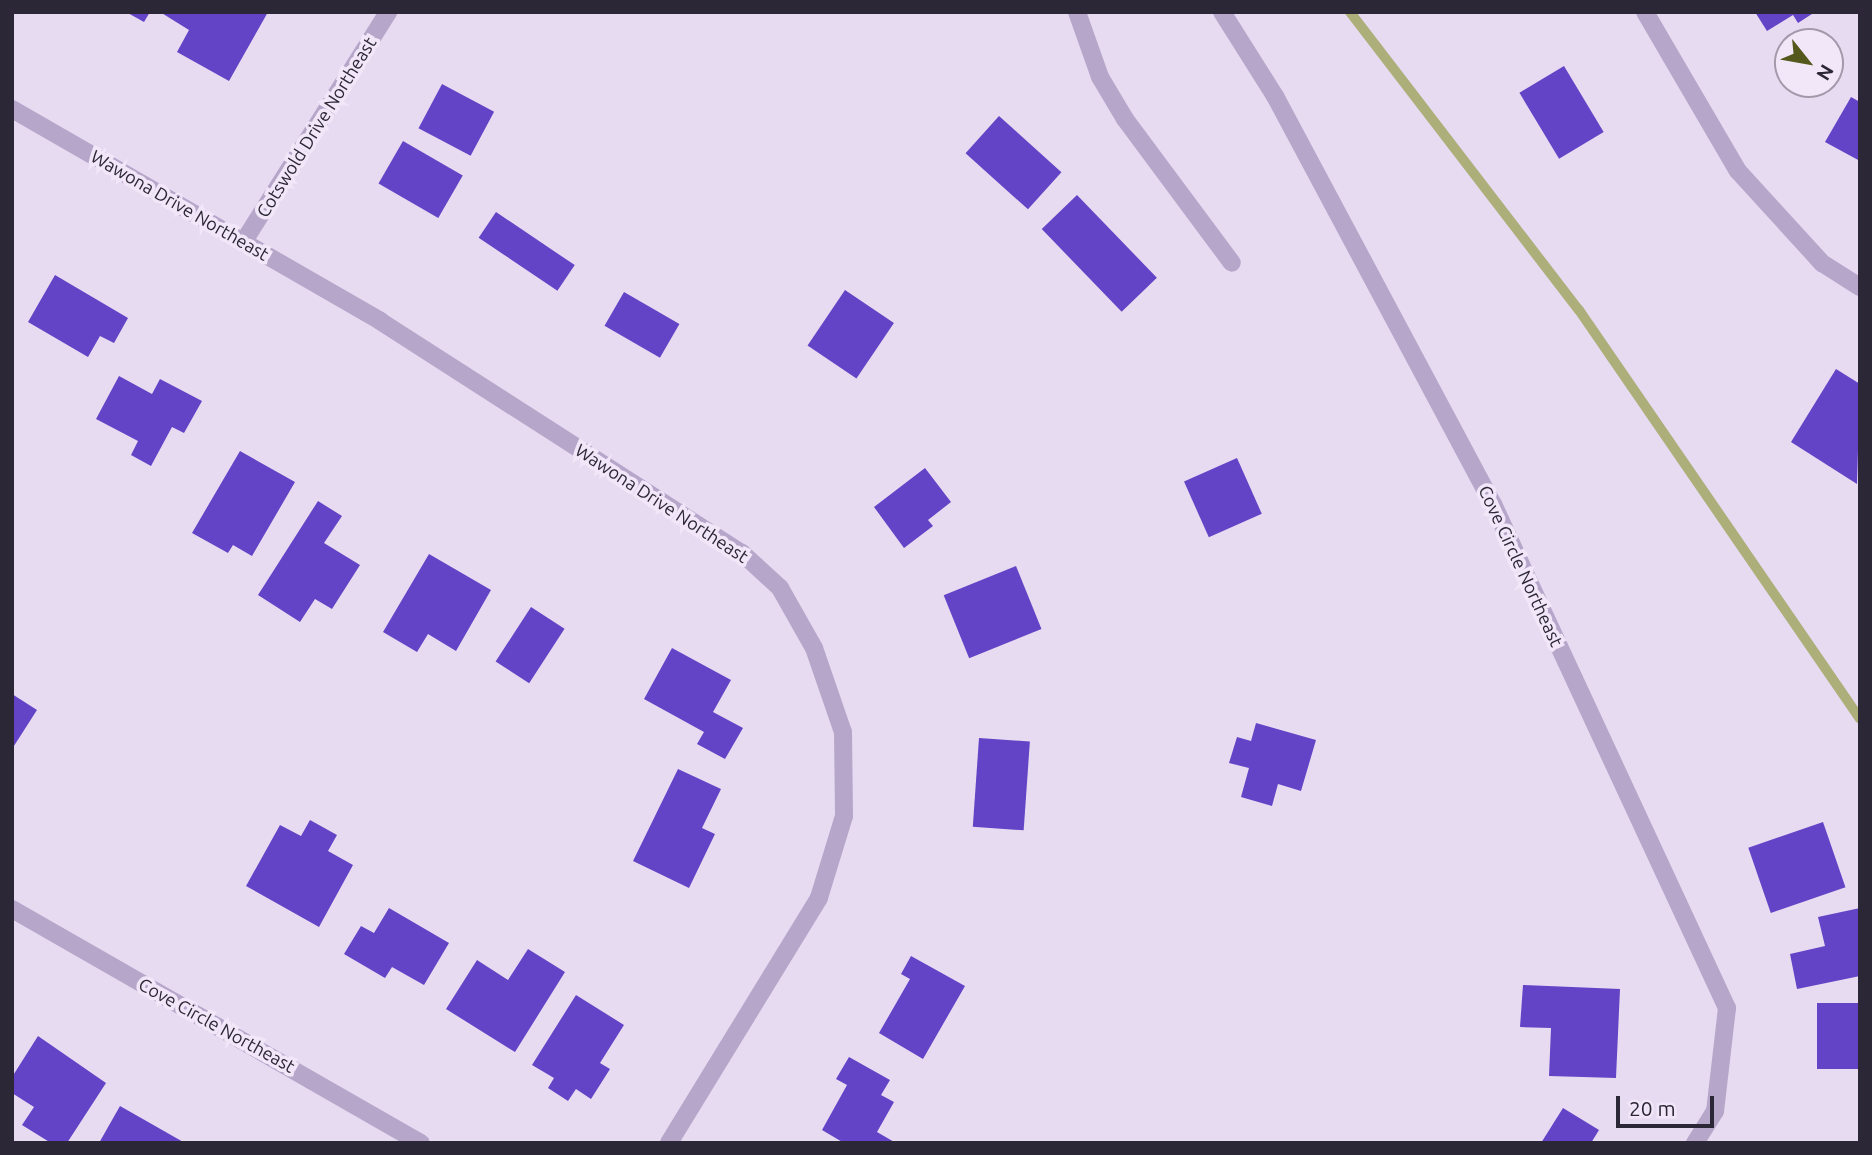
<!DOCTYPE html>
<style>
body{margin:0}
#map{position:relative;width:1872px;height:1155px;overflow:hidden;background:#e7dbf2;font-family:Ubuntu,sans-serif}
div>[style]{position:absolute}
.stream>*{height:10px;margin:-5px;padding:0 5px;transform-origin:5px;border-radius:5px;background:#adaf7a}
.building>*{inset:0;background:#6344c6;transform-origin:0 0}
.minor>*{height:18px;margin:-9px;padding:0 9px;transform-origin:9px;border-radius:9px;background:#b6a7ca}
span{translate:-50% -50%;white-space:nowrap;text-align:center;line-height:1.15;-webkit-text-stroke:7px #f1e7f9;paint-order:stroke}
.street-label{font-size:18px;color:#2c2736}
.frame{position:absolute;inset:0;border:14px solid #2c2736;pointer-events:none}
.north{position:absolute;left:1774px;top:28px;width:70px;height:70px;box-sizing:border-box;background:#f1e7f9;border:2px solid #a29aab;border-radius:50%;rotate:121deg;font-size:19px;font-weight:700;line-height:28px;text-align:center;color:#2c2736}
.north::after{content:'';display:block;margin:auto;width:24px;height:32px;background:#54581d;clip-path:polygon(50% 0,100% 100%,50% 72%,0 100%)}
.scale{position:absolute;left:1616px;top:1096px;width:98px;height:32px;box-sizing:border-box;border:4px solid #2c2736;border-top:0;padding-left:9px;font-size:21px;line-height:24px;white-space:nowrap;color:#2c2736;-webkit-text-stroke:5px #f1e7f9;paint-order:stroke}
</style>
<div id="map">
<div class="stream">
<i style="left:1350px;top:12px;width:376px;rotate:52.5deg"></i>
<i style="left:1579px;top:310px;width:496px;rotate:55.5deg"></i>
</div>
<div class="building">
<i style="clip-path:polygon(126px 12px,150px 12px,144px 22px)"></i>
<i style="clip-path:polygon(160px 12px,268px 12px,229px 81px,177px 52px,189px 30px)"></i>
<i style="clip-path:polygon(1755px 12px,1815px 12px,1798px 23px,1793px 15px,1767px 31px)"></i>
<i style="left:1564px;top:66px;width:77px;height:52px;rotate:59deg"></i>
<i style="left:442px;top:84px;width:59px;height:50px;rotate:28deg"></i>
<i style="clip-path:polygon(1851px 97px,1860px 102px,1860px 161px,1825px 142px)"></i>
<i style="left:999px;top:116px;width:84px;height:50px;rotate:42deg"></i>
<i style="left:403px;top:141px;width:69px;height:49px;rotate:30deg"></i>
<i style="left:1077px;top:195px;width:115px;height:49px;rotate:46deg"></i>
<i style="left:496px;top:212px;width:95px;height:31px;rotate:34deg"></i>
<i style="clip-path:polygon(55px 275px,128px 318px,114px 343px,100px 336px,88px 357px,28px 322px)"></i>
<i style="left:845px;top:290px;width:59px;height:67px;rotate:34deg"></i>
<i style="left:624px;top:292px;width:64px;height:39px;rotate:30deg"></i>
<i style="clip-path:polygon(1836px 369px,1860px 384px,1857px 484px,1791px 442px)"></i>
<i style="clip-path:polygon(119px 376px,152px 394px,160px 379px,202px 401px,184px 433px,172px 427px,151px 466px,131px 455px,138px 441px,96px 419px)"></i>
<i style="clip-path:polygon(240px 451px,295px 482px,252px 556px,233px 545px,228px 553px,192px 533px)"></i>
<i style="left:1237px;top:458px;width:61px;height:58px;rotate:66deg"></i>
<i style="clip-path:polygon(925px 468px,951px 502px,928px 520px,933px 526px,904px 548px,874px 507px)"></i>
<i style="clip-path:polygon(318px 501px,342px 516px,324px 543px,360px 565px,332px 609px,315px 599px,300px 622px,258px 595px)"></i>
<i style="clip-path:polygon(429px 554px,491px 590px,456px 651px,428px 634px,417px 652px,383px 632px)"></i>
<i style="left:1016px;top:566px;width:68px;height:78px;rotate:68deg"></i>
<i style="left:531px;top:607px;width:40px;height:65px;rotate:33deg"></i>
<i style="clip-path:polygon(672px 648px,731px 680px,713px 712px,743px 728px,725px 759px,697px 744px,704px 732px,644px 699px)"></i>
<i style="clip-path:polygon(12px 694px,37px 710px,12px 749px)"></i>
<i style="clip-path:polygon(1256px 723px,1316px 740px,1301px 791px,1278px 784px,1272px 806px,1241px 797px,1249px 768px,1229px 763px,1237px 737px,1251px 741px)"></i>
<i style="left:979px;top:738px;width:51px;height:89px;rotate:4deg"></i>
<i style="clip-path:polygon(678px 769px,721px 789px,702px 828px,715px 834px,689px 888px,633px 861px)"></i>
<i style="clip-path:polygon(310px 820px,337px 835px,328px 851px,353px 865px,319px 927px,246px 886px,280px 825px,301px 836px)"></i>
<i style="left:1823px;top:822px;width:69px;height:79px;rotate:71deg"></i>
<i style="clip-path:polygon(389px 908px,449px 943px,424px 985px,392px 967px,385px 978px,344px 954px,361px 926px,374px 933px)"></i>
<i style="clip-path:polygon(1860px 908px,1860px 976px,1797px 989px,1790px 954px,1825px 946px,1818px 917px)"></i>
<i style="clip-path:polygon(528px 949px,565px 972px,515px 1052px,446px 1009px,477px 960px,508px 980px)"></i>
<i style="clip-path:polygon(911px 956px,965px 986px,923px 1059px,879px 1033px,910px 979px,901px 974px)"></i>
<i style="clip-path:polygon(1523px 985px,1620px 989px,1616px 1078px,1549px 1076px,1551px 1028px,1520px 1027px)"></i>
<i style="clip-path:polygon(576px 995px,624px 1025px,600px 1063px,610px 1069px,591px 1099px,576px 1089px,568px 1101px,548px 1088px,554px 1078px,532px 1065px)"></i>
<i style="left:1860px;top:1003px;width:66px;height:43px;rotate:90deg"></i>
<i style="clip-path:polygon(38px 1036px,106px 1083px,67px 1143px,51px 1143px,22px 1125px,34px 1107px,12px 1093px,12px 1077px)"></i>
<i style="clip-path:polygon(849px 1057px,890px 1080px,881px 1095px,894px 1102px,877px 1132px,896px 1143px,844px 1143px,822px 1130px,847px 1085px,836px 1079px)"></i>
<i style="clip-path:polygon(120px 1106px,185px 1143px,99px 1143px)"></i>
<i style="clip-path:polygon(1563px 1108px,1599px 1130px,1591px 1143px,1541px 1143px)"></i>
</div>
<div class="minor">
<i style="left:1077px;top:12px;width:69px;rotate:70.5deg"></i>
<i style="left:1100px;top:77px;width:49px;rotate:59.2deg"></i>
<i style="left:1125px;top:119px;width:179px;rotate:53.4deg"></i>
<i style="left:1222px;top:12px;width:99px;rotate:57.8deg"></i>
<i style="left:1275px;top:96px;width:463px;rotate:61.9deg"></i>
<i style="left:1493px;top:504px;width:556px;rotate:65.1deg"></i>
<i style="left:1727px;top:1008px;width:104px;rotate:96.6deg"></i>
<i style="left:1715px;top:1111px;width:38px;rotate:122deg"></i>
<i style="left:1645px;top:12px;width:184px;rotate:59.7deg"></i>
<i style="left:1738px;top:171px;width:125px;rotate:47.6deg"></i>
<i style="left:1822px;top:263px;width:45px;rotate:32.3deg"></i>
<i style="left:12px;top:109px;width:425px;rotate:29.9deg"></i>
<i style="left:380px;top:321px;width:430px;rotate:32.7deg"></i>
<i style="left:742px;top:553px;width:52px;rotate:42.6deg"></i>
<i style="left:780px;top:588px;width:69px;rotate:60.5deg"></i>
<i style="left:814px;top:648px;width:89px;rotate:71deg"></i>
<i style="left:843px;top:732px;width:84px;rotate:89.3deg"></i>
<i style="left:844px;top:816px;width:86px;rotate:107deg"></i>
<i style="left:819px;top:898px;width:287px;rotate:121.5deg"></i>
<i style="left:244px;top:241px;width:271px;rotate:-57.8deg"></i>
<i style="left:12px;top:909px;width:471px;rotate:29.8deg"></i>
</div>
<div class="street-label">
<span style="left:316px;top:127px;rotate:-58deg">Cotswold Drive Northeast</span>
<span style="left:180px;top:205px;rotate:30deg">Wawona Drive Northeast</span>
<span style="left:662px;top:503px;rotate:33deg">Wawona Drive Northeast</span>
<span style="left:1521px;top:566px;rotate:65deg">Cove Circle Northeast</span>
<span style="left:217px;top:1025px;rotate:29deg">Cove Circle Northeast</span>
</div>
<div class="frame"></div>
<div class="north">N</div>
<div class="scale">20 m</div>
</div>
